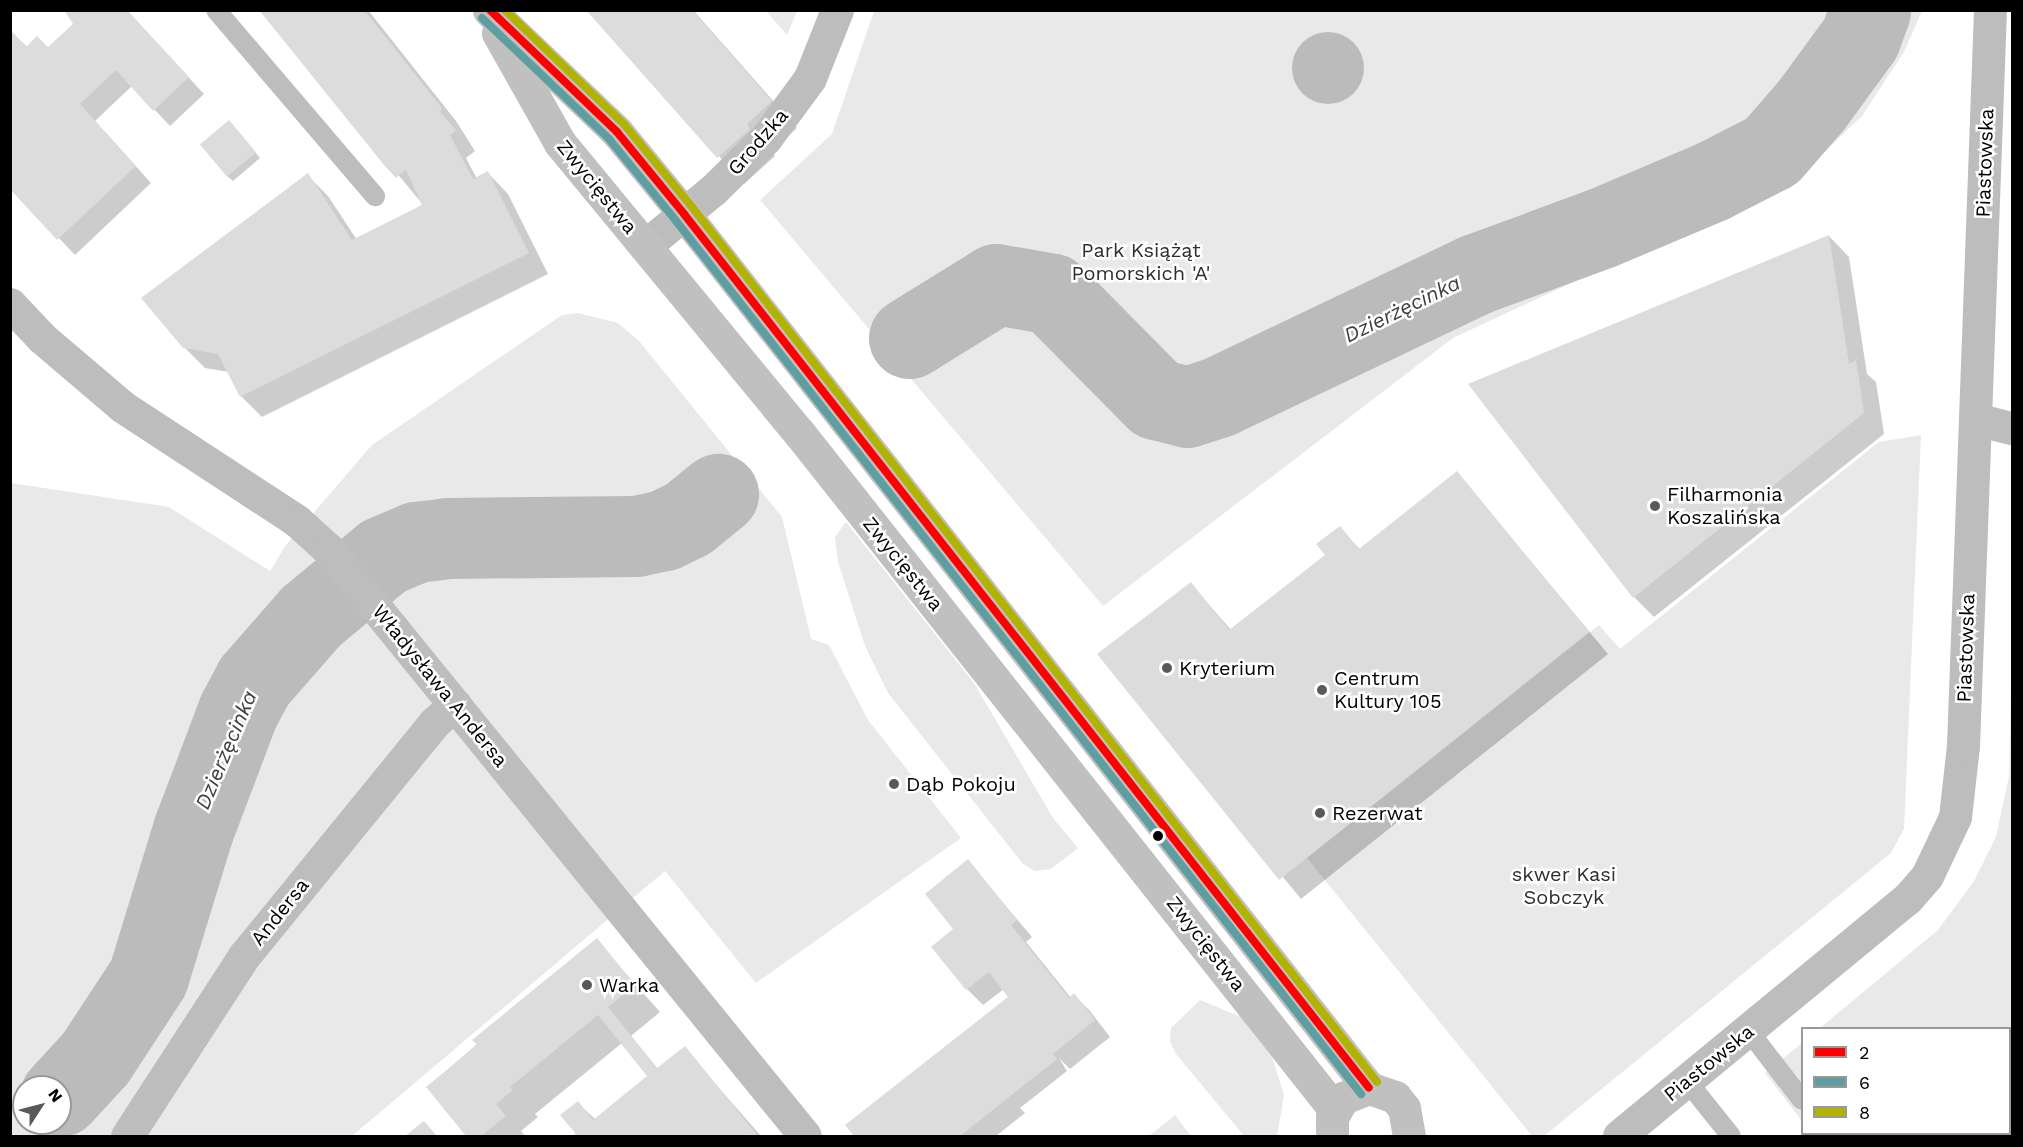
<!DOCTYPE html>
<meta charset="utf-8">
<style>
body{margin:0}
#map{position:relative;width:2023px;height:1147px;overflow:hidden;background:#fff;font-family:"Work Sans",sans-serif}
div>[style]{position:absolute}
.green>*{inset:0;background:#e9e9e9}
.water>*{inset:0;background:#bbb}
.round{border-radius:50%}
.shadow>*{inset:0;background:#0003}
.river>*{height:81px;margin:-40.5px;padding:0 40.5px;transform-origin:40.5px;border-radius:40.5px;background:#bbb}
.building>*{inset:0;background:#dcdcdc;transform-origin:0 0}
.lane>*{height:20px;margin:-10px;padding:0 10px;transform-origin:10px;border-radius:10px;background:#bdbdbd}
.street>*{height:33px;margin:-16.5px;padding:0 16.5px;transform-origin:16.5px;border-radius:16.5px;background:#bdbdbd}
.secondary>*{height:33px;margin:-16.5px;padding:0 16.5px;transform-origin:16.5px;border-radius:16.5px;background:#c0c0c0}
.bus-1>*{height:8px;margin:-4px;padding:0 4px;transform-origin:4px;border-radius:4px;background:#f00}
.bus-2>*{height:8px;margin:-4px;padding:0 4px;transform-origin:4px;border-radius:4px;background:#5f9ea0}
.bus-3>*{height:8px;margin:-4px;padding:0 4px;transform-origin:4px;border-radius:4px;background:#b2b200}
.dots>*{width:16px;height:16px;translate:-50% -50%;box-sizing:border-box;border:3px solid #fff;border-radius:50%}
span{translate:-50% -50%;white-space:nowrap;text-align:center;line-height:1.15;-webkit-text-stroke:5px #fff;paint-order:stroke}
.street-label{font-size:20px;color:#000}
.park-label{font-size:20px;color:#2e2e2e}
.poi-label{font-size:20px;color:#000}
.left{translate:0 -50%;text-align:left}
.water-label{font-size:21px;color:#3f3f3f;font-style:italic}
.frame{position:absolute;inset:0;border:12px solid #000;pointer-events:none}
.legend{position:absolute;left:1801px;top:1027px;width:210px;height:108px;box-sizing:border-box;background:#fff;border:2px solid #999;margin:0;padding:8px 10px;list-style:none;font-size:18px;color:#000}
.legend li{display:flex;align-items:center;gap:12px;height:30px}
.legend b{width:30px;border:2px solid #999}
.north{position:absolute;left:12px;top:1075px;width:60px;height:60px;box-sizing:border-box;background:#fff;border:2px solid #999;border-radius:50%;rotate:54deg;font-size:16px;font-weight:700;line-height:24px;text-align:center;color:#000}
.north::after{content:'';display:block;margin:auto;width:21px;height:27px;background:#595959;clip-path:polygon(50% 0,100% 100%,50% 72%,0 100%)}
</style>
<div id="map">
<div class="green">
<i style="clip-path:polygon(766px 11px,797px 11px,787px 35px)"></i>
<i style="clip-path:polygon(874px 11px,1922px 11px,1904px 52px,1862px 116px,1797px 178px,1453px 338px,1103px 606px,760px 200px,832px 134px)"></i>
<i style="clip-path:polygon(evenodd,578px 313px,618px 323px,639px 341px,782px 517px,811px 639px,829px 645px,868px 720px,961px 838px,756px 983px,665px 871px,352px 1136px,11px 1136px,11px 483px,169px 507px,270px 571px,286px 545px,372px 445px,562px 315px,578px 313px,24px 1087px,60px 1087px,60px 1123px,24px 1123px,24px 1087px)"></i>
<i style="clip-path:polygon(1921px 435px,1904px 829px,1891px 853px,1544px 1136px,1532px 1136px,1307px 858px,1599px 625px,1620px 649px,1879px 442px)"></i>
<i style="clip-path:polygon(846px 522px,974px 683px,1053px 818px,1078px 848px,1051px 869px,1035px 871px,1023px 864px,888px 693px,865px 646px,838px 562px,835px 537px)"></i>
<i style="clip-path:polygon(2012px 645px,2012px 1136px,1815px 1136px,1812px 1134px,2010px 1134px,2010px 1028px,1820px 1028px,1938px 930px,1974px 881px,1996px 837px,2009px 776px)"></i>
<i style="clip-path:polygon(1200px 1000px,1241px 1017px,1272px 1057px,1284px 1095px,1277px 1136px,1244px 1136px,1176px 1054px,1170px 1041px,1171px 1028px)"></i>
<i style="clip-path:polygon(1802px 1043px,1802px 1121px,1765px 1073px)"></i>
<i style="clip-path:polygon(1175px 1115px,1191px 1136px,1149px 1136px,1169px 1120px)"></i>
</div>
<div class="water">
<i class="round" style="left:1292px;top:32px;width:72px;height:72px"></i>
</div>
<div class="shadow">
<i style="clip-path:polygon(66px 10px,126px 10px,204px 94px,170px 126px,132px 86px,95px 121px,151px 183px,75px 255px,10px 187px,10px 30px,27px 47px,48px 49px,75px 24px)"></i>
<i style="clip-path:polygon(262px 10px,368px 10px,456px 121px,475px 151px,466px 158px,477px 179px,488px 173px,508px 194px,548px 274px,262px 417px,241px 396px,229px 372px,205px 368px,184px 347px,307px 175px,328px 196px,357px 240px,424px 206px)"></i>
<i style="clip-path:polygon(588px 10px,693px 10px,797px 128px,772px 151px,775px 156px,744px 184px)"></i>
<i style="clip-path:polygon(234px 127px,260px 158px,233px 181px,227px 176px)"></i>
<i style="clip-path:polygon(1829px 236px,1849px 257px,1867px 374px,1876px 382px,1884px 434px,1654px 617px,1634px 597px)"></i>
<i style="clip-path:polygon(1457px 473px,1608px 654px,1301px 899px,1100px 654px,1191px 584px,1231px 630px,1327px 555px,1339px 528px,1361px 550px)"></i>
<i style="clip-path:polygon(968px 861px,1032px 937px,1026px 942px,1071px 998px,1074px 995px,1090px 1011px,1110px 1037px,1070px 1069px,1059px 1058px,1067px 1071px,1020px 1108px,1025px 1113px,996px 1136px,856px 1136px,847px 1125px,1015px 1006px,1004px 989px,983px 1005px,967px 989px,955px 929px)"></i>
<i style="clip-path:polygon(596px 940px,660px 1012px,631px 1036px,658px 1069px,684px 1048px,761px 1136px,575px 1136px,578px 1103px,596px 1120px,649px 1076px,622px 1043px,535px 1114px,538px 1117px,521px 1131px,525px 1136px,468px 1136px,428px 1087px)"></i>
<i style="clip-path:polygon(2012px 1064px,2012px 1136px,1899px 1136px,2010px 1134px)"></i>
</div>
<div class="river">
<i style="left:909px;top:338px;width:102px;rotate:-31.8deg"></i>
<i style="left:996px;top:284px;width:57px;rotate:10.1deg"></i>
<i style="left:1052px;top:294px;width:148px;rotate:45.3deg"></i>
<i style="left:1156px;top:399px;width:32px;rotate:14deg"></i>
<i style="left:1187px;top:407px;width:33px;rotate:-18deg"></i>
<i style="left:1218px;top:397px;width:286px;rotate:-25.5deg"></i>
<i style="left:1476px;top:274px;width:133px;rotate:-20.2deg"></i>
<i style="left:1601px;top:228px;width:121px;rotate:-22.9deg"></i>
<i style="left:1712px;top:181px;width:66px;rotate:-27deg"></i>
<i style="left:1771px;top:151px;width:61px;rotate:-49deg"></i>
<i style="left:1811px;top:105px;width:83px;rotate:-53.8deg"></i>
<i style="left:1860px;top:38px;width:30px;rotate:-70deg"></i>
<i style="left:60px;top:1096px;width:52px;rotate:-47.4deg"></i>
<i style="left:95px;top:1058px;width:97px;rotate:-56.8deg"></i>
<i style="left:148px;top:977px;width:154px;rotate:-73deg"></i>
<i style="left:193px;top:830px;width:127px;rotate:-69.3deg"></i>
<i style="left:238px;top:711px;width:34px;rotate:-62deg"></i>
<i style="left:254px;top:681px;width:86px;rotate:-48.8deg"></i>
<i style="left:311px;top:616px;width:94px;rotate:-39.8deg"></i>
<i style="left:383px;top:556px;width:36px;rotate:-23deg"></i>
<i style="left:416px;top:542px;width:32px;rotate:-7deg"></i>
<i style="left:448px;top:538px;width:188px;rotate:-0.6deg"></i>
<i style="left:636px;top:536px;width:29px;rotate:-12deg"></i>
<i style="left:664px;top:530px;width:25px;rotate:-26deg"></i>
<i style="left:687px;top:519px;width:40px;rotate:-39deg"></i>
</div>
<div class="building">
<i style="clip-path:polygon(64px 10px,127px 10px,189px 77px,153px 111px,116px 70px,80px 104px,136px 166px,57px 240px,10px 189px,10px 30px,26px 47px,37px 36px,48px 47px,73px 24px)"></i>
<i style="clip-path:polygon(259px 10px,364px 10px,442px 108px,440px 112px,456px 130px,450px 135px,473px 179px,488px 171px,529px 253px,240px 397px,218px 354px,183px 348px,141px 298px,308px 173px,352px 240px,422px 205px,406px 170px,396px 178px,384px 165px)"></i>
<i style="clip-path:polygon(586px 10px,692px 10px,772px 101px,747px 124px,750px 129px,717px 158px)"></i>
<i style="left:229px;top:120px;width:42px;height:38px;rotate:50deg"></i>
<i style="clip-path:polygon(1829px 235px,1849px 364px,1856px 360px,1864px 413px,1633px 598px,1468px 384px)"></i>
<i style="clip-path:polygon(1457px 471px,1589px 632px,1279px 880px,1097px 654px,1191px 582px,1229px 630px,1325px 555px,1316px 544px,1340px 526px,1359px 549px)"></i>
<i style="clip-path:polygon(968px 859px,1017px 920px,1011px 925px,1069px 998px,1074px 993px,1095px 1020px,1053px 1054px,1057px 1059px,960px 1136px,854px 1136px,845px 1125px,1008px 997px,989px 972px,966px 990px,931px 947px,953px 929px,925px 894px)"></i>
<i style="clip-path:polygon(597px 938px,635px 985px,608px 1007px,657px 1068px,685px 1046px,758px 1136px,572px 1136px,576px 1134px,560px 1115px,578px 1101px,593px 1120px,647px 1076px,598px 1015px,510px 1087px,513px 1090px,496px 1104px,506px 1116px,481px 1136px,466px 1136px,426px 1087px,477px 1045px,472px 1040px)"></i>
<i style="clip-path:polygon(2012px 1062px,2012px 1136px,1897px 1136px,2010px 1134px)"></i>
<i style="clip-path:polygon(424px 1121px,437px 1136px,405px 1136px)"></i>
</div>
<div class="lane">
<i style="left:216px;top:10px;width:245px;rotate:49.5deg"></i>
<i style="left:1748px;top:1030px;width:88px;rotate:52.4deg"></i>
<i style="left:1687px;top:1081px;width:70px;rotate:51.3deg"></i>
<i style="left:1828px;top:1134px;width:3px;rotate:45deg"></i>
</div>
<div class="street">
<i style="left:645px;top:246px;width:88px;rotate:-39.5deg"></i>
<i style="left:713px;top:190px;width:74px;rotate:-44.5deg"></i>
<i style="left:766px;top:138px;width:74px;rotate:-53.7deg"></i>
<i style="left:810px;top:78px;width:73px;rotate:-68.3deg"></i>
<i style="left:10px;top:304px;width:47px;rotate:46.7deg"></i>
<i style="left:42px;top:338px;width:106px;rotate:40.4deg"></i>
<i style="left:123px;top:407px;width:208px;rotate:33.2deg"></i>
<i style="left:297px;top:521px;width:42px;rotate:42.1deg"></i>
<i style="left:328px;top:549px;width:756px;rotate:50.9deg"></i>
<i style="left:1975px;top:419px;width:38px;rotate:14deg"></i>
<i style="left:127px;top:1136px;width:215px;rotate:-57deg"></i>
<i style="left:244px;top:956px;width:301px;rotate:-50.8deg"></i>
<i style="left:434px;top:723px;width:28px;rotate:-42deg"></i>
<i style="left:1619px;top:1136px;width:373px;rotate:-39.5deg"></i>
<i style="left:1907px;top:899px;width:30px;rotate:-49deg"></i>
<i style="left:1927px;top:876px;width:65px;rotate:-64.6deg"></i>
<i style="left:1955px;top:817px;width:71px;rotate:-83.6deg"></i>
<i style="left:1963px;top:746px;width:736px;rotate:-87.9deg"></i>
</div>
<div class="secondary">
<i style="left:489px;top:10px;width:177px;rotate:43.6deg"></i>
<i style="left:617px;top:132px;width:106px;rotate:50.7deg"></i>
<i style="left:684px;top:214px;width:1110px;rotate:51.91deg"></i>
<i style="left:498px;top:33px;width:126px;rotate:60.6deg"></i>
<i style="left:560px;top:143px;width:377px;rotate:50.5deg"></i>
<i style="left:800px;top:434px;width:862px;rotate:51.64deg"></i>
<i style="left:1332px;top:1136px;width:19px;rotate:-90deg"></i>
<i style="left:1332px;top:1117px;width:22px;rotate:-60deg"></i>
<i style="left:1343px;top:1098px;width:28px;rotate:-21deg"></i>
<i style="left:1369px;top:1088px;width:28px;rotate:19deg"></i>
<i style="left:1395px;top:1097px;width:14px;rotate:51deg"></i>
<i style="left:1404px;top:1108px;width:28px;rotate:80deg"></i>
</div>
<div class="bus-1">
<i style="left:490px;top:10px;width:176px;rotate:43.8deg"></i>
<i style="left:617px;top:132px;width:106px;rotate:50.7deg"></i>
<i style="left:684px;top:214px;width:1110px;rotate:51.91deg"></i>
</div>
<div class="bus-2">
<i style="left:482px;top:18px;width:175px;rotate:43.6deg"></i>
<i style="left:609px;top:139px;width:106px;rotate:50.7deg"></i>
<i style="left:676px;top:221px;width:1110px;rotate:51.88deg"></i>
</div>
<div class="bus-3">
<i style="left:505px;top:10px;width:165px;rotate:43.8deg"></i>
<i style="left:624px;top:124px;width:107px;rotate:50.7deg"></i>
<i style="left:692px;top:207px;width:1111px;rotate:51.94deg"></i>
</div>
<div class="dots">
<i style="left:1655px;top:506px;background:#595959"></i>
<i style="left:1167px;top:668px;background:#595959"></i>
<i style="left:1322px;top:690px;background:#595959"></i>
<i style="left:894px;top:784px;background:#595959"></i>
<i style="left:1320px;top:813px;background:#595959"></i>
<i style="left:1158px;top:836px;background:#000"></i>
<i style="left:587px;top:985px;background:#595959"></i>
</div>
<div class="street-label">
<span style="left:758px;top:142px;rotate:-49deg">Grodzka</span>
<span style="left:1985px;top:163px;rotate:-88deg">Piastowska</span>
<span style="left:597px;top:187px;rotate:51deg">Zwycięstwa</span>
<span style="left:903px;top:564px;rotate:51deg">Zwycięstwa</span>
<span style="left:1966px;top:648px;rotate:-88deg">Piastowska</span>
<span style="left:440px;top:686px;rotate:51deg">Władysława Andersa</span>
<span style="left:280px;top:912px;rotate:-51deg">Andersa</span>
<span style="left:1206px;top:944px;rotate:52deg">Zwycięstwa</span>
<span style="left:1709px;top:1063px;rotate:-39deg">Piastowska</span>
</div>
<div class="park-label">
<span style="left:1141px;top:262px">Park Książąt<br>Pomorskich 'A'</span>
<span style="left:1564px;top:886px">skwer Kasi<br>Sobczyk</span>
</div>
<div class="poi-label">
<span class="left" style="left:1667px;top:506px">Filharmonia<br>Koszalińska</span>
<span class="left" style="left:1179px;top:668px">Kryterium</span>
<span class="left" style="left:1334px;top:690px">Centrum<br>Kultury 105</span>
<span class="left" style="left:906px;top:784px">Dąb Pokoju</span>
<span class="left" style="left:1332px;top:813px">Rezerwat</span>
<span class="left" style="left:599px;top:985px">Warka</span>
</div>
<div class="water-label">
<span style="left:1402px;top:309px;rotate:-26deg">Dzierżęcinka</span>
<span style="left:226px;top:750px;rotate:-67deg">Dzierżęcinka</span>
</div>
<div class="frame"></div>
<ul class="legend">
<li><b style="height:8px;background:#f00"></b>2</li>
<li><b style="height:8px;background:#5f9ea0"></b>6</li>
<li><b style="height:8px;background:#b2b200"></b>8</li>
</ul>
<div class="north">N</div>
</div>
